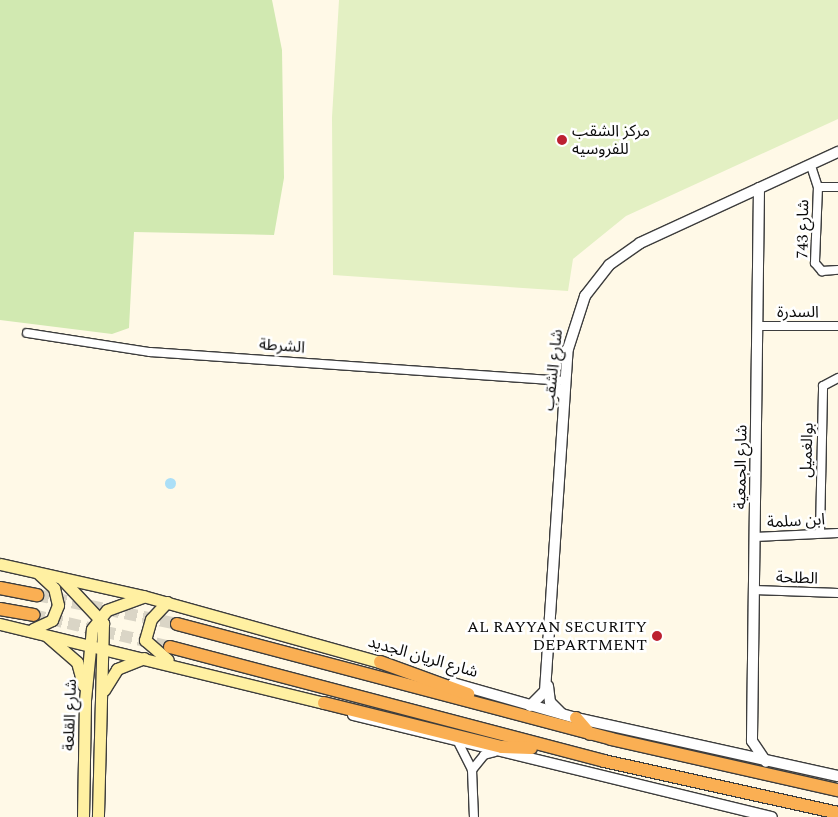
<!DOCTYPE html>
<meta charset="utf-8">
<style>
body{margin:0}
#map{position:relative;width:838px;height:817px;overflow:hidden;background:#fff9e7;font-family:Spectral,"Noto Sans Arabic",serif}
div>[style]{position:absolute}
.green>*{inset:0;background:#d1e9b1}
.pitch>*{inset:0;background:#e3f0c3}
.water>*{inset:0;background:#abdff7}
.round{border-radius:50%}
.trunk-tunnel>*{height:12px;margin-top:-6px;transform-origin:0;background:repeating-linear-gradient(90deg,#dad5c6 0 12px,transparent 0 18px)}
.roads{filter:drop-shadow(1px 0 #3d3d3d) drop-shadow(-1px 0 #3d3d3d) drop-shadow(0 1px #3d3d3d) drop-shadow(0 -1px #3d3d3d)}
.minor>*{height:8px;margin:-4px;padding:0 4px;transform-origin:4px;border-radius:4px;background:#fff}
.tertiary>*{height:10px;margin:-5px;padding:0 5px;transform-origin:5px;border-radius:5px;background:#fff}
.secondary>*{height:11px;margin:-5.5px;padding:0 5.5px;transform-origin:5.5px;border-radius:5.5px;background:#fff0a2}
.trunk>*{height:12px;margin:-6px;padding:0 6px;transform-origin:6px;border-radius:6px;background:#faaf53}
.dots>*{width:14px;height:14px;translate:-50% -50%;box-sizing:border-box;border:2px solid #fff;border-radius:50%}
span{translate:-50% -50%;white-space:nowrap;text-align:center;line-height:1.15;-webkit-text-stroke:5px #fff;paint-order:stroke}
.poi-label{font-size:16px;color:#0a0a0a}
.left{translate:0 -50%;text-align:left}
.right{translate:-100% -50%;text-align:right}
.street-label{font-size:16px;color:#0a0a0a}
</style>
<div id="map">
<div class="green">
<i style="clip-path:polygon(0 0,272px 0,282px 50px,284px 178px,274px 235px,134px 232px,129px 328px,112px 334px,0 320px)"></i>
</div>
<div class="pitch">
<i style="clip-path:polygon(339px 0,838px 0,838px 119px,626px 216px,573px 259px,568px 291px,333px 275px,332px 117px)"></i>
</div>
<div class="water">
<i class="round" style="left:164.5px;top:477.5px;width:11px;height:11px"></i>
</div>
<div class="trunk-tunnel">
<i style="left:37px;top:595px;width:143px;rotate:11.7deg"></i>
<i style="left:33px;top:615px;width:141px;rotate:13.1deg"></i>
</div>
<div class="roads">
<div class="minor">
<i style="left:812px;top:169px;width:19px;rotate:72deg"></i>
<i style="left:818px;top:187px;width:76px;rotate:92.3deg"></i>
<i style="left:815px;top:263px;width:11px;rotate:49deg"></i>
<i style="left:822px;top:271px;width:16px;rotate:-4deg"></i>
<i style="left:818px;top:187px;width:20px"></i>
<i style="left:757px;top:326px;width:81px"></i>
<i style="left:27px;top:333px;width:124px;rotate:8.8deg"></i>
<i style="left:150px;top:352px;width:416px;rotate:4deg"></i>
<i style="left:820px;top:533px;width:147px;rotate:-88.8deg"></i>
<i style="left:823px;top:386px;width:17px;rotate:-28deg"></i>
<i style="left:755px;top:537px;width:83px;rotate:-2.8deg"></i>
<i style="left:754px;top:590px;width:84px;rotate:2deg"></i>
<i style="left:459px;top:744px;width:29px;rotate:63deg"></i>
<i style="left:472px;top:770px;width:47px;rotate:87.6deg"></i>
<i style="left:472px;top:770px;width:19px;rotate:-51deg"></i>
<i style="left:484px;top:755px;width:11px;rotate:-15deg"></i>
</div>
<div class="tertiary">
<i style="left:759px;top:188px;width:553px;rotate:90.73deg"></i>
<i style="left:752px;top:741px;width:25px;rotate:56deg"></i>
<i style="left:550px;top:380px;width:21px;rotate:49deg"></i>
<i style="left:453px;top:683px;width:128px;rotate:15.9deg"></i>
<i style="left:576px;top:718px;width:268px;rotate:12.5deg"></i>
<i style="left:548px;top:686px;width:16px;rotate:83deg"></i>
<i style="left:550px;top:702px;width:17px;rotate:45deg"></i>
<i style="left:530px;top:706px;width:21px;rotate:-45deg"></i>
<i style="left:545px;top:691px;width:343px;rotate:-86.2deg"></i>
<i style="left:568px;top:349px;width:56px;rotate:-72.2deg"></i>
<i style="left:585px;top:296px;width:39px;rotate:-52deg"></i>
<i style="left:609px;top:265px;width:38px;rotate:-35deg"></i>
<i style="left:640px;top:243px;width:218px;rotate:-24.7deg"></i>
<i style="left:353px;top:715px;width:431px;rotate:13.7deg"></i>
</div>
<div class="secondary">
<i style="left:0;top:564px;width:147px;rotate:12.6deg"></i>
<i style="left:143px;top:596px;width:246px;rotate:15.6deg"></i>
<i style="left:61px;top:578px;width:62px;rotate:47deg"></i>
<i style="left:103px;top:623px;width:194px;rotate:91.5deg"></i>
<i style="left:167px;top:602px;width:23px;rotate:133deg"></i>
<i style="left:151px;top:619px;width:22px;rotate:106deg"></i>
<i style="left:145px;top:640px;width:30px;rotate:41deg"></i>
<i style="left:0;top:624px;width:333px;rotate:13.7deg"></i>
<i style="left:33px;top:629px;width:21px;rotate:-25deg"></i>
<i style="left:52px;top:620px;width:16px;rotate:-68deg"></i>
<i style="left:58px;top:605px;width:17px;rotate:-103deg"></i>
<i style="left:54px;top:588px;width:22px;rotate:-137deg"></i>
<i style="left:47px;top:636px;width:40px;rotate:41deg"></i>
<i style="left:77px;top:662px;width:24px;rotate:75deg"></i>
<i style="left:104px;top:690px;width:25px;rotate:-58deg"></i>
<i style="left:117px;top:669px;width:29px;rotate:-22deg"></i>
<i style="left:83px;top:817px;width:117px;rotate:-89deg"></i>
<i style="left:85px;top:700px;width:71px;rotate:-84.4deg"></i>
<i style="left:92px;top:629px;width:24px;rotate:-52deg"></i>
<i style="left:107px;top:610px;width:37px;rotate:-20deg"></i>
</div>
<div class="trunk">
<i style="left:0;top:588px;width:38px;rotate:11deg"></i>
<i style="left:0;top:609px;width:34px;rotate:10deg"></i>
<i style="left:177px;top:624px;width:449px;rotate:14.8deg"></i>
<i style="left:611px;top:739px;width:233px;rotate:12.7deg"></i>
<i style="left:170px;top:647px;width:449px;rotate:14.7deg"></i>
<i style="left:604px;top:761px;width:240px;rotate:12.5deg"></i>
<i style="left:380px;top:662px;width:94px;rotate:20deg"></i>
<i style="left:324px;top:703px;width:183px;rotate:13.9deg"></i>
<i style="left:502px;top:747px;width:29px;rotate:2deg"></i>
<i style="left:576px;top:718px;width:21px;rotate:49deg"></i>
</div>
</div>
<div class="dots">
<i style="left:562px;top:140px;background:#bc2030"></i>
<i style="left:657px;top:636px;background:#bc2030"></i>
</div>
<div class="poi-label">
<span class="left" style="left:572px;top:140px">مركز الشقب<br>للفروسيه</span>
<span class="right" style="left:647px;top:636px">AL RAYYAN SECURITY<br>DEPARTMENT</span>
</div>
<div class="street-label">
<span style="left:803px;top:229px;rotate:-89deg">شارع 743</span>
<span style="left:798px;top:312px">السدرة</span>
<span style="left:282px;top:346px;rotate:4deg">الشرطة</span>
<span style="left:553px;top:370px;rotate:-84deg">شارع الشقب</span>
<span style="left:807px;top:450px;rotate:-88deg">بوالغميل</span>
<span style="left:741px;top:467px;rotate:-89deg">شارع الجمعية</span>
<span style="left:796px;top:521px;rotate:-3deg">ابن سلمة</span>
<span style="left:797px;top:578px;rotate:2deg">الطلحة</span>
<span style="left:423px;top:657px;rotate:16deg">شارع الريان الجديد</span>
<span style="left:70px;top:715px;rotate:-88deg">شارع القلعة</span>
</div>
</div>
